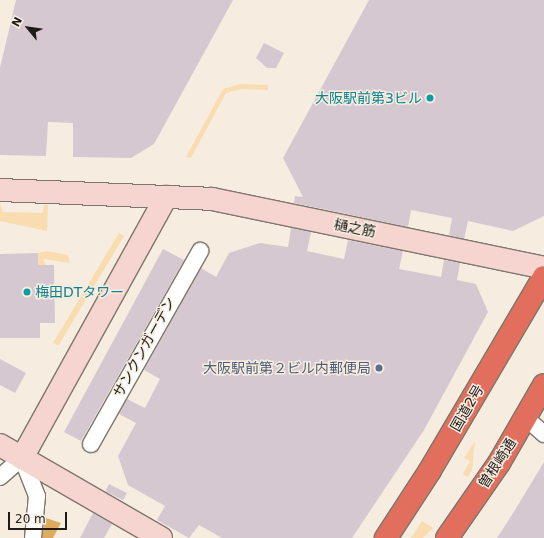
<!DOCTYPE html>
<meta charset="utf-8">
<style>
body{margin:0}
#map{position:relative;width:544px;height:538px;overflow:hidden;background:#f6ede0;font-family:"DejaVu Sans","Noto Sans JP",sans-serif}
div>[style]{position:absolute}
.green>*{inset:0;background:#f9dcb0;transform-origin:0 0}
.forest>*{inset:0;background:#ddac5f}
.building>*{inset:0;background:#d6c8d1;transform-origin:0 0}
.roads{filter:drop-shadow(1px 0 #7e766b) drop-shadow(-1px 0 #7e766b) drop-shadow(0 1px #7e766b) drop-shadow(0 -1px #7e766b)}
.street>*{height:16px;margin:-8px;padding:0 8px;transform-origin:8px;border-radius:8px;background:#fff}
.secondary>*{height:22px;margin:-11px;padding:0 11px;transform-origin:11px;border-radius:11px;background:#f6d4cf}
.highway>*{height:22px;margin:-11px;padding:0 11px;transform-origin:11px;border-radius:11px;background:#e26f5e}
.dots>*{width:11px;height:11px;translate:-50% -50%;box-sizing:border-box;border:2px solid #f6ede0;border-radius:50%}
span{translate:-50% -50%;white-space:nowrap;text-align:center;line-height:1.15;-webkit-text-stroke:3px #f6ede0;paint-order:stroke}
.culture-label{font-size:14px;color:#0d838f}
.right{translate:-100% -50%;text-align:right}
.left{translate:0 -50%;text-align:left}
.street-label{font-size:14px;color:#201d18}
.service-label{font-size:14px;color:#4e5e75}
.north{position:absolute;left:8px;top:8px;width:40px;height:40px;-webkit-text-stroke:3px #f6ede0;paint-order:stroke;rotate:299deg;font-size:11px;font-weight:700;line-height:16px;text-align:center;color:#201d18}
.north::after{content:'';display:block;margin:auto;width:14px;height:18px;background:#201d18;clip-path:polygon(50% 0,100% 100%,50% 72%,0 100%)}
.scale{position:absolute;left:8px;top:512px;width:59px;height:18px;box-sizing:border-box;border:2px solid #201d18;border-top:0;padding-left:5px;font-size:12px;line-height:14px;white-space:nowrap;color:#201d18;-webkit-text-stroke:3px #f6ede0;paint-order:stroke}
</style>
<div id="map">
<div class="green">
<i style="clip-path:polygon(240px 84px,268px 85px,268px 90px,241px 89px,226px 93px,191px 158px,186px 157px,223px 89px)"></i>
<i style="clip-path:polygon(0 203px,3px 212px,43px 213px,44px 205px,48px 205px,47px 231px,0 221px)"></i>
<i style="left:119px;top:233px;width:6px;height:128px;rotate:31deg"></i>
<i style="clip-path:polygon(47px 251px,68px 255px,70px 263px,43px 259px,46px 265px,38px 266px,38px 253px)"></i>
<i style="clip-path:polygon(475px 441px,472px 470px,468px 477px,463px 474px,470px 461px,464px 458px)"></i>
<i style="clip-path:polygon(422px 521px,433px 528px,423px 538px,411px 538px)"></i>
</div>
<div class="forest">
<i style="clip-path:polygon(46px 518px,61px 523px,53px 538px,41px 538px)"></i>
</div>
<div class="building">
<i style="clip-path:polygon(16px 0,233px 0,154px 144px,131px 158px,73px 157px,73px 123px,48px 122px,46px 156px,0 155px,0 68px)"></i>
<i style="clip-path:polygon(369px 0,544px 0,544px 216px,513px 231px,468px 221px,464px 239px,449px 235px,452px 218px,411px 210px,408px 227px,294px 203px,295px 196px,303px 197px,283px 158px)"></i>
<i style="clip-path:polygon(264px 43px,284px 53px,276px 68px,267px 68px,256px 58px)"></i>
<i style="clip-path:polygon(291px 228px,311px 232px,307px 251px,344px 259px,348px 240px,403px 251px,399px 269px,441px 277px,444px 260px,460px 263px,457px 280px,476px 284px,488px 312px,424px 430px,352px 538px,222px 538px,199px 525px,189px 538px,157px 520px,165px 506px,128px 485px,118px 456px,136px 423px,119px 414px,127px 399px,145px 408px,160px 379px,144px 370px,201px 268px,216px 277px,229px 253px,260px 243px,288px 247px)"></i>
<i style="clip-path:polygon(163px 249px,184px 260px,81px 441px,64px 432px)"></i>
<i style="clip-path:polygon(38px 253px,38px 265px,54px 265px,55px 323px,40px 323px,40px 338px,0 338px,0 254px)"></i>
<i style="clip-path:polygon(0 359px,26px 373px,15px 393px,0 385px)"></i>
<i style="clip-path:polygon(544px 462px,544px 538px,497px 538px,515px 510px)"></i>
<i style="left:109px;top:484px;width:20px;height:8px;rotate:27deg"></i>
<i style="clip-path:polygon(93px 513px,112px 524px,104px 538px,80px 538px)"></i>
</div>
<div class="roads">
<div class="street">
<i style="left:526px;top:418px;width:24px;rotate:42deg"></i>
<i style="left:91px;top:444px;width:222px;rotate:-60.5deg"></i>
<i style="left:0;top:477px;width:29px;rotate:-41deg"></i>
<i style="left:22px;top:458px;width:41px;rotate:68.5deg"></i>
<i style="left:37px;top:496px;width:42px;rotate:95.4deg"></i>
</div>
<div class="secondary">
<i style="left:0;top:190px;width:212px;rotate:2.4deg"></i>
<i style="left:212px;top:199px;width:339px;rotate:11.7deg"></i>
<i style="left:0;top:445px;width:186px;rotate:30deg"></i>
<i style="left:22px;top:458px;width:298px;rotate:-61.1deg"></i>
</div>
<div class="highway">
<i style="left:386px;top:538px;width:79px;rotate:-56.9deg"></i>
<i style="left:429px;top:472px;width:226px;rotate:-59.5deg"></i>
<i style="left:447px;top:538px;width:91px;rotate:-55.3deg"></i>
<i style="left:499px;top:463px;width:90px;rotate:-60deg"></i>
</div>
</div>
<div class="dots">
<i style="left:430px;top:98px;background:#0f9aa8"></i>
<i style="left:27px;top:292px;background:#0f9aa8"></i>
<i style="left:379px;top:368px;background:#5c6f8a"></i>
</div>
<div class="culture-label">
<span class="right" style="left:422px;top:98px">大阪駅前第3ビル</span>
<span class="left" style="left:35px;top:292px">梅田DTタワー</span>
</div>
<div class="street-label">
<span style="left:355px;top:228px;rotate:11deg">樋之筋</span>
<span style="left:144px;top:347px;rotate:-61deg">サンクンガーデン</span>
<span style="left:467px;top:408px;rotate:-60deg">国道2号</span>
<span style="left:497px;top:463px;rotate:-57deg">曽根崎通</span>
</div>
<div class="service-label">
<span class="right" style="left:371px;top:368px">大阪駅前第２ビル内郵便局</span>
</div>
<div class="north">N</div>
<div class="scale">20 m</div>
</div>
